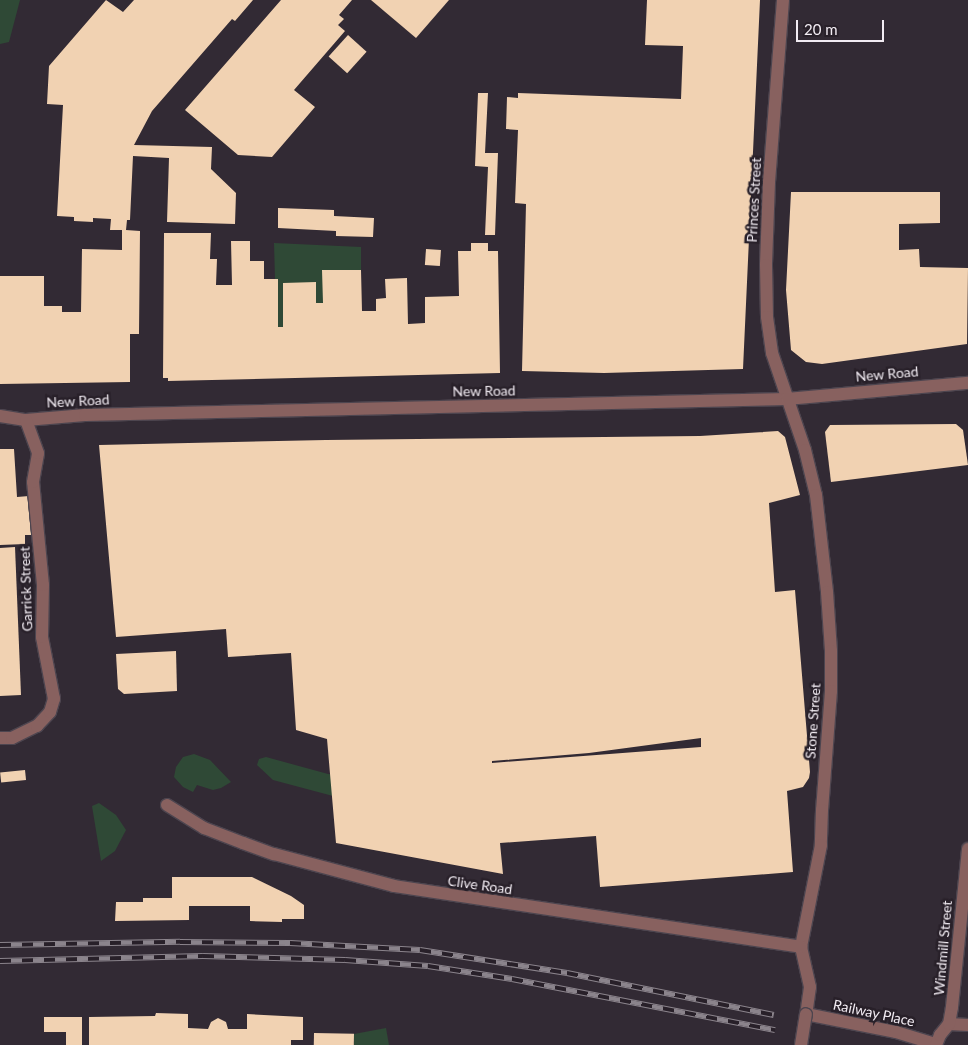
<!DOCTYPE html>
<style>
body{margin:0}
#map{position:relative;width:968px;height:1045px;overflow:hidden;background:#322a34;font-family:Lato,sans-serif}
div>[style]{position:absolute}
.green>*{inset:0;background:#2f4936}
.building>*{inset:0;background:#f1d2b2;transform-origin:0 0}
.roads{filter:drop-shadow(1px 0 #4d454f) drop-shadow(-1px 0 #4d454f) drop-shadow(0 1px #4d454f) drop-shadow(0 -1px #4d454f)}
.street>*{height:12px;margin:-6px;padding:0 6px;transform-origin:6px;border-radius:6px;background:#88615f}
.rail>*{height:5.5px;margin-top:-2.75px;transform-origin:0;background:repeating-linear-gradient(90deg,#282029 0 11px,#8b848c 0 22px);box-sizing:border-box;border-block:1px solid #8b848c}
.bridges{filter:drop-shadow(1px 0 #4d454f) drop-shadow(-1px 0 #4d454f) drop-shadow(0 1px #4d454f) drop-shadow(0 -1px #4d454f)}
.street-bridge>*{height:12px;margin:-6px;padding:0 6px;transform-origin:6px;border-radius:6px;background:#88615f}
span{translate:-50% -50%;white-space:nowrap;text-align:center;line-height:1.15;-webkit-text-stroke:5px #282029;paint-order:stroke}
.street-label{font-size:14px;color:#f2ecf3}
.scale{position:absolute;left:796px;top:20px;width:88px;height:22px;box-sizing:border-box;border:2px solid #f2ecf3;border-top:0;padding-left:6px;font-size:15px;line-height:18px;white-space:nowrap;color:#f2ecf3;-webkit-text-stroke:4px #282029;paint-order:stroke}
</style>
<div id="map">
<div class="green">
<i style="clip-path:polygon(0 0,20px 0,9px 42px,0 44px)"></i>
<i style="clip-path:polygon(274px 243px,361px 247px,361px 270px,323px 270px,323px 303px,316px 303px,316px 283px,283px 283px,283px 327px,278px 327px,278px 279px,275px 279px)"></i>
<i style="clip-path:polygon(194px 754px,210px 760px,231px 782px,221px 788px,213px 790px,197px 785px,193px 792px,183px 787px,174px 777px,176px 767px,183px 757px)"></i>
<i style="clip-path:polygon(266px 757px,328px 774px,338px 775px,333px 796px,273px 780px,257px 765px,259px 759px)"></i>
<i style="clip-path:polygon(99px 803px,116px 815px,126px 830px,115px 851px,101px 861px,92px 806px)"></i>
<i style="clip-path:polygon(386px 1028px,389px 1045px,354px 1045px,354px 1034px)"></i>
</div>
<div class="building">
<i style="clip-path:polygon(106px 0,123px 12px,134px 0,253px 0,235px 21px,232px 19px,152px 111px,134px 145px,212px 147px,211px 169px,236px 193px,235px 224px,167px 222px,169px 158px,133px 156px,130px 220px,127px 220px,126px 230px,140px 231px,139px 334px,130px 334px,130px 382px,0 384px,0 276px,44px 276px,44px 306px,62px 306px,62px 312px,81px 312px,82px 249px,122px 250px,122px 230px,110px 230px,111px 219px,93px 218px,93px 222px,74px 221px,74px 217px,57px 216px,63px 105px,47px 104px,49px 66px)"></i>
<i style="clip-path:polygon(281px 0,352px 0,339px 15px,344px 19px,338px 25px,345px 31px,294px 90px,315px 107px,272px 157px,238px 155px,185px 110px)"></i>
<i style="clip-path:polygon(371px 0,449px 0,416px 38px)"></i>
<i style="clip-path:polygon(647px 0,760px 0,743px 369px,604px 373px,522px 371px,526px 204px,515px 203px,518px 130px,506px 129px,507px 97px,518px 98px,518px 93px,681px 99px,683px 46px,645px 45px)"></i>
<i style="left:348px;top:35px;width:25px;height:29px;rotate:42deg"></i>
<i style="clip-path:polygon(478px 93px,488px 93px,485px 153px,498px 153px,495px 235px,485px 235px,488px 167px,475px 166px)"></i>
<i style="clip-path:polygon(791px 192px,940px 192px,940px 223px,899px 224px,899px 250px,919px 249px,920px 267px,968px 268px,967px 344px,822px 364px,806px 362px,791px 350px,786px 290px)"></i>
<i style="clip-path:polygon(278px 208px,334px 210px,334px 216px,374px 218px,373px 237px,336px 236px,336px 231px,278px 228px)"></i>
<i style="clip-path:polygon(164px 233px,211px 233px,210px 259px,217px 259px,216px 285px,232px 285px,231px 241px,250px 241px,250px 261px,264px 261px,264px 279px,278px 279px,278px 327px,283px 327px,283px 283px,316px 282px,316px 303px,323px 303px,322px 270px,361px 270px,362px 311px,376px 311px,376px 299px,386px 298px,385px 279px,407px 278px,408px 324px,425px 323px,425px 297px,459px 296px,458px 251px,471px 251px,471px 243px,488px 243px,488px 251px,498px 251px,500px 373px,168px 381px,168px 378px,163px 378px)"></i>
<i style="left:426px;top:249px;width:15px;height:16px;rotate:4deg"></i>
<i style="clip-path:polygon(956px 424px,963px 430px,968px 465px,831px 482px,825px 432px,830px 425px)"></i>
<i style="clip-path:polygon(evenodd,778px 431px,785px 437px,800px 495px,769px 503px,775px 592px,795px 590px,810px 772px,809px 778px,803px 787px,787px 791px,793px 872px,600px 887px,596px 836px,500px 843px,503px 874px,336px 843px,327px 739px,296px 730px,291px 653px,228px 657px,226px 629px,116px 637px,99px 445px,326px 440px,700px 436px,778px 431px,701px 738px,701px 747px,492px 763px,492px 761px,589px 753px,701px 738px)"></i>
<i style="clip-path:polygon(0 449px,14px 449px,17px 497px,29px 496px,33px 535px,25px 535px,25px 544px,0 545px)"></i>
<i style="clip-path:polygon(15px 547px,21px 695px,0 696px,0 548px)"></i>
<i style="clip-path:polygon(176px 651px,177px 691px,124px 694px,118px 689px,116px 654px)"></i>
<i style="left:25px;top:770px;width:10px;height:25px;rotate:84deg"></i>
<i style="clip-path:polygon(172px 877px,252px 877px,291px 896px,304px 905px,304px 919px,282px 919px,282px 922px,250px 921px,250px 906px,189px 906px,189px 920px,115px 921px,116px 902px,143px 902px,143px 898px,172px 898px)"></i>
<i style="clip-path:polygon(156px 1013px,188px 1014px,188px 1028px,208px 1029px,211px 1022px,218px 1018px,226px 1022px,228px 1029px,247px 1029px,247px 1014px,303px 1017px,303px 1040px,291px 1040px,291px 1045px,89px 1045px,89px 1017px,155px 1016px)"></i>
<i style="clip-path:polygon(44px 1017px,82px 1017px,82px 1045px,66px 1045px,66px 1032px,44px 1032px)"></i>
<i style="left:314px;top:1033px;width:40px;height:12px;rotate:1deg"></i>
</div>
<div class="roads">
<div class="street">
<i style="left:783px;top:0;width:183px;rotate:94.4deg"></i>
<i style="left:769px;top:182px;width:83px;rotate:92.1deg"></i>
<i style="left:766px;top:265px;width:52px;rotate:88.9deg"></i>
<i style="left:767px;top:317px;width:36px;rotate:82deg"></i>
<i style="left:772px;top:353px;width:102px;rotate:71.2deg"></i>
<i style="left:805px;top:450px;width:46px;rotate:76.3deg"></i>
<i style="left:816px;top:495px;width:98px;rotate:83.5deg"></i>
<i style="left:827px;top:592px;width:59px;rotate:86.1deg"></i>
<i style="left:831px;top:651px;width:40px;rotate:90deg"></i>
<i style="left:831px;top:691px;width:119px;rotate:94.3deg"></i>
<i style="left:822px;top:810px;width:35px;rotate:92deg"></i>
<i style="left:821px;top:845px;width:104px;rotate:101.1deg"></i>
<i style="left:801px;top:947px;width:41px;rotate:77.3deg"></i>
<i style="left:810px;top:987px;width:27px;rotate:98deg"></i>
<i style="left:806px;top:1014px;width:92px;rotate:11.3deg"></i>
<i style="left:896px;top:1032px;width:41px;rotate:17.1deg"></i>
<i style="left:0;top:416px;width:26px;rotate:9deg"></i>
<i style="left:26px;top:420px;width:59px;rotate:-4.8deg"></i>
<i style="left:85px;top:415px;width:702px;rotate:-1.31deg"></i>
<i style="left:787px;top:399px;width:182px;rotate:-5.1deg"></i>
<i style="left:0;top:738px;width:12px"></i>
<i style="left:12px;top:738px;width:28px;rotate:-26deg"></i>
<i style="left:37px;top:726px;width:19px;rotate:-47deg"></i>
<i style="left:50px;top:712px;width:14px;rotate:-73deg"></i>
<i style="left:54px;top:699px;width:63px;rotate:-101deg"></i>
<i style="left:42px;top:637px;width:52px;rotate:-88.9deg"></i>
<i style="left:43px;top:585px;width:103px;rotate:-95.5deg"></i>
<i style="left:33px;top:482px;width:29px;rotate:-80deg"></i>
<i style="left:38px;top:453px;width:35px;rotate:-110deg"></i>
<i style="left:167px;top:805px;width:44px;rotate:31.9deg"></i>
<i style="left:204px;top:828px;width:42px;rotate:21deg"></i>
<i style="left:243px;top:843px;width:33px;rotate:20deg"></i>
<i style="left:274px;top:854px;width:124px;rotate:14.9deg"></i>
<i style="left:394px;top:886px;width:412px;rotate:8.5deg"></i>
<i style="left:949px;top:1024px;width:19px;rotate:3deg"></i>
<i style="left:936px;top:1045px;width:11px;rotate:-68deg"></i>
<i style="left:940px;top:1035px;width:14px;rotate:-51deg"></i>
<i style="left:949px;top:1024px;width:17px;rotate:-80deg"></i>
<i style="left:952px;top:1007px;width:159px;rotate:-84.2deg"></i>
</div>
</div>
<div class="rail">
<i style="left:0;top:945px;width:180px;rotate:-1deg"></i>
<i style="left:180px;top:942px;width:110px;rotate:0.5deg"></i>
<i style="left:290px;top:943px;width:130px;rotate:3.1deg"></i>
<i style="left:420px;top:950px;width:149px;rotate:8.9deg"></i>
<i style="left:567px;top:973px;width:211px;rotate:11.5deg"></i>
<i style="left:0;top:961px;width:203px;rotate:-1.4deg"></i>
<i style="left:203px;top:956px;width:142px;rotate:1.6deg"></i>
<i style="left:345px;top:960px;width:83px;rotate:4.1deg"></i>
<i style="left:428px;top:966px;width:85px;rotate:8.8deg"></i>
<i style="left:512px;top:979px;width:268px;rotate:11deg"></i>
</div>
<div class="bridges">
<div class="street-bridge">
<i style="left:801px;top:1045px;width:31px;rotate:-81deg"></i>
</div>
</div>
<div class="street-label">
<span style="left:754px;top:200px;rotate:-87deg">Princes Street</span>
<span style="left:887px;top:374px;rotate:-5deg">New Road</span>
<span style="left:484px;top:391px;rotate:-1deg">New Road</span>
<span style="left:78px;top:401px;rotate:-3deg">New Road</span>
<span style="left:26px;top:589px;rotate:-92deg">Garrick Street</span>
<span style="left:813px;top:721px;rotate:-86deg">Stone Street</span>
<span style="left:480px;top:885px;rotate:8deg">Clive Road</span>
<span style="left:943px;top:948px;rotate:-85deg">Windmill Street</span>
<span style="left:874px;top:1013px;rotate:12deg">Railway Place</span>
</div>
<div class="scale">20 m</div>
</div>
